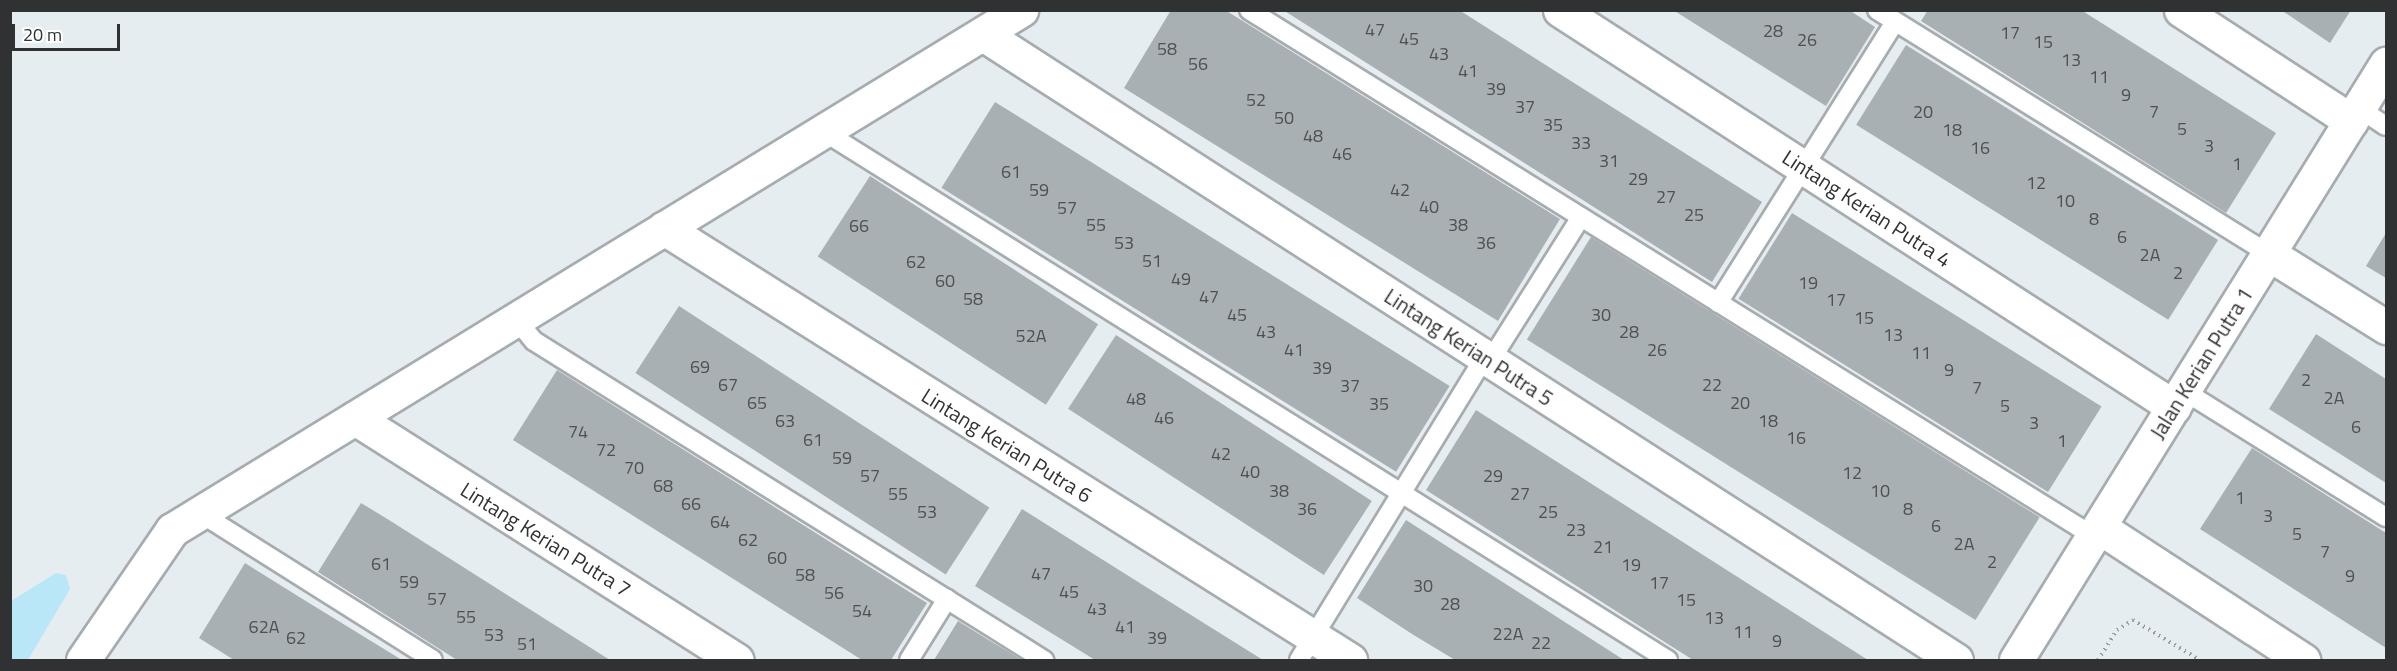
<!DOCTYPE html>
<style>
body{margin:0}
#map{position:relative;width:2397px;height:671px;overflow:hidden;background:#e6edf0;font-family:"Titillium Web",sans-serif}
div>[style]{position:absolute}
.green>*{inset:0;background:#b9e7f7}
.building>*{inset:0;background:#a9b0b3;transform-origin:0 0}
.path>*{height:4px;margin-top:-2px;transform-origin:0;background:repeating-linear-gradient(90deg,#979c9e 0 1.5px,transparent 0 6px)}
.roads{filter:drop-shadow(2px 0 #a6acaf) drop-shadow(-2px 0 #a6acaf) drop-shadow(0 2px #a6acaf) drop-shadow(0 -2px #a6acaf)}
.lane>*{height:18px;margin:-9px;padding:0 9px;transform-origin:9px;border-radius:9px;background:#fff}
.street>*{height:33px;margin:-16.5px;padding:0 16.5px;transform-origin:16.5px;border-radius:16.5px;background:#fff}
span{translate:-50% -50%;white-space:nowrap;text-align:center;line-height:1.15;-webkit-text-stroke:6px #fff;paint-order:stroke}
.number-label{font-size:18px;color:#4e5152}
.number-label span{-webkit-text-stroke-width:0}
.street-label{font-size:21px;color:#2f3132}
.frame{position:absolute;inset:0;border:12px solid #2f3132;pointer-events:none}
.scale{position:absolute;left:12px;top:24px;width:108px;height:27px;box-sizing:border-box;border:3px solid #2f3132;border-top:0;padding-left:8px;font-size:18px;line-height:21px;white-space:nowrap;color:#2f3132;-webkit-text-stroke:4px #fff;paint-order:stroke}
</style>
<div id="map">
<div class="green">
<i style="clip-path:polygon(56px 573px,66px 575px,70px 589px,28px 660px,11px 660px,11px 601px)"></i>
</div>
<div class="building">
<i style="clip-path:polygon(1171px 10px,1225px 10px,1560px 219px,1498px 321px,1124px 88px)"></i>
<i style="clip-path:polygon(1283px 10px,1459px 10px,1762px 202px,1712px 282px)"></i>
<i style="clip-path:polygon(1673px 10px,1849px 10px,1875px 27px,1826px 106px)"></i>
<i style="clip-path:polygon(1928px 10px,2081px 10px,2276px 133px,2226px 213px,1921px 21px)"></i>
<i style="clip-path:polygon(2281px 10px,2351px 10px,2330px 43px)"></i>
<i style="left:1906px;top:45px;width:368px;height:94px;rotate:32deg"></i>
<i style="left:995px;top:102px;width:536px;height:101px;rotate:32deg"></i>
<i style="left:870px;top:176px;width:272px;height:96px;rotate:33deg"></i>
<i style="left:1792px;top:213px;width:365px;height:101px;rotate:32deg"></i>
<i style="clip-path:polygon(2386px 233px,2386px 278px,2366px 266px)"></i>
<i style="left:1591px;top:237px;width:529px;height:121px;rotate:32deg"></i>
<i style="left:679px;top:306px;width:370px;height:80px;rotate:33deg"></i>
<i style="clip-path:polygon(2316px 334px,2386px 379px,2386px 483px,2269px 409px)"></i>
<i style="left:1116px;top:335px;width:305px;height:88px;rotate:33deg"></i>
<i style="clip-path:polygon(557px 370px,927px 603px,891px 660px,862px 660px,513px 440px)"></i>
<i style="clip-path:polygon(1476px 410px,1642px 516px,1868px 660px,1693px 660px,1426px 490px)"></i>
<i style="clip-path:polygon(2252px 448px,2386px 533px,2386px 648px,2200px 529px)"></i>
<i style="clip-path:polygon(361px 503px,389px 520px,610px 660px,457px 660px,318px 572px)"></i>
<i style="clip-path:polygon(1022px 509px,1135px 580px,1263px 660px,1095px 660px,975px 586px)"></i>
<i style="clip-path:polygon(1406px 520px,1571px 626px,1624px 660px,1455px 660px,1412px 634px,1357px 598px)"></i>
<i style="clip-path:polygon(245px 563px,301px 598px,402px 660px,234px 660px,199px 638px)"></i>
<i style="clip-path:polygon(958px 621px,987px 639px,1022px 660px,934px 660px)"></i>
</div>
<div class="path">
<i style="left:2098px;top:660px;width:36px;rotate:-58deg"></i>
<i style="left:2117px;top:630px;width:19px;rotate:-32deg"></i>
<i style="left:2133px;top:620px;width:78px;rotate:30.8deg"></i>
</div>
<div class="roads">
<div class="lane">
<i style="left:1249px;top:10px;width:994px;rotate:31.93deg"></i>
<i style="left:1877px;top:10px;width:462px;rotate:31.9deg"></i>
<i style="left:2359px;top:108px;width:32px;rotate:34deg"></i>
<i style="left:823px;top:131px;width:997px;rotate:32.05deg"></i>
<i style="left:1718px;top:303px;width:332px;rotate:-57.8deg"></i>
<i style="left:516px;top:319px;width:28px;rotate:51deg"></i>
<i style="left:534px;top:341px;width:602px;rotate:32.03deg"></i>
<i style="left:1490px;top:361px;width:170px;rotate:-57.7deg"></i>
<i style="left:2184px;top:391px;width:238px;rotate:32deg"></i>
<i style="left:200px;top:513px;width:275px;rotate:32.2deg"></i>
<i style="left:909px;top:660px;width:72px;rotate:-58.1deg"></i>
<i style="left:1299px;top:660px;width:356px;rotate:-58.5deg"></i>
</div>
<div class="street">
<i style="left:1560px;top:10px;width:731px;rotate:32.89deg"></i>
<i style="left:2181px;top:10px;width:203px;rotate:33.1deg"></i>
<i style="left:983px;top:34px;width:1157px;rotate:32.76deg"></i>
<i style="left:664px;top:228px;width:811px;rotate:32.2deg"></i>
<i style="left:2269px;top:254px;width:138px;rotate:32deg"></i>
<i style="left:355px;top:418px;width:452px;rotate:32.4deg"></i>
<i style="left:2099px;top:527px;width:244px;rotate:33.1deg"></i>
<i style="left:83px;top:660px;width:158px;rotate:-55.6deg"></i>
<i style="left:172px;top:530px;width:996px;rotate:-31.49deg"></i>
<i style="left:2016px;top:660px;width:702px;rotate:-58.17deg"></i>
</div>
</div>
<div class="number-label">
<span style="left:1375px;top:30px">47</span>
<span style="left:1773px;top:31px">28</span>
<span style="left:2010px;top:33px">17</span>
<span style="left:1409px;top:39px">45</span>
<span style="left:1807px;top:40px">26</span>
<span style="left:2043px;top:42px">15</span>
<span style="left:1167px;top:49px">58</span>
<span style="left:1439px;top:54px">43</span>
<span style="left:2071px;top:60px">13</span>
<span style="left:1198px;top:64px">56</span>
<span style="left:1468px;top:71px">41</span>
<span style="left:2099px;top:77px">11</span>
<span style="left:1496px;top:89px">39</span>
<span style="left:2126px;top:95px">9</span>
<span style="left:1256px;top:100px">52</span>
<span style="left:1525px;top:107px">37</span>
<span style="left:1923px;top:112px">20</span>
<span style="left:2154px;top:112px">7</span>
<span style="left:1284px;top:118px">50</span>
<span style="left:1553px;top:125px">35</span>
<span style="left:2182px;top:129px">5</span>
<span style="left:1952px;top:130px">18</span>
<span style="left:1313px;top:136px">48</span>
<span style="left:1581px;top:143px">33</span>
<span style="left:2209px;top:146px">3</span>
<span style="left:1980px;top:148px">16</span>
<span style="left:1342px;top:154px">46</span>
<span style="left:1609px;top:161px">31</span>
<span style="left:2237px;top:164px">1</span>
<span style="left:1011px;top:172px">61</span>
<span style="left:1638px;top:179px">29</span>
<span style="left:2036px;top:183px">12</span>
<span style="left:1039px;top:190px">59</span>
<span style="left:1400px;top:190px">42</span>
<span style="left:1666px;top:197px">27</span>
<span style="left:2065px;top:201px">10</span>
<span style="left:1429px;top:207px">40</span>
<span style="left:1067px;top:208px">57</span>
<span style="left:1694px;top:215px">25</span>
<span style="left:2094px;top:219px">8</span>
<span style="left:1096px;top:225px">55</span>
<span style="left:1458px;top:225px">38</span>
<span style="left:859px;top:226px">66</span>
<span style="left:2122px;top:237px">6</span>
<span style="left:1124px;top:243px">53</span>
<span style="left:1486px;top:243px">36</span>
<span style="left:2150px;top:255px">2A</span>
<span style="left:1152px;top:261px">51</span>
<span style="left:916px;top:262px">62</span>
<span style="left:2178px;top:273px">2</span>
<span style="left:1181px;top:279px">49</span>
<span style="left:945px;top:281px">60</span>
<span style="left:1808px;top:283px">19</span>
<span style="left:1209px;top:297px">47</span>
<span style="left:973px;top:299px">58</span>
<span style="left:1836px;top:300px">17</span>
<span style="left:1237px;top:315px">45</span>
<span style="left:1601px;top:315px">30</span>
<span style="left:1864px;top:318px">15</span>
<span style="left:1266px;top:332px">43</span>
<span style="left:1629px;top:332px">28</span>
<span style="left:1893px;top:335px">13</span>
<span style="left:1031px;top:336px">52A</span>
<span style="left:1294px;top:350px">41</span>
<span style="left:1657px;top:350px">26</span>
<span style="left:1921px;top:353px">11</span>
<span style="left:700px;top:367px">69</span>
<span style="left:1322px;top:368px">39</span>
<span style="left:1949px;top:370px">9</span>
<span style="left:2306px;top:380px">2</span>
<span style="left:728px;top:385px">67</span>
<span style="left:1712px;top:385px">22</span>
<span style="left:1350px;top:386px">37</span>
<span style="left:1977px;top:388px">7</span>
<span style="left:2334px;top:398px">2A</span>
<span style="left:1136px;top:399px">48</span>
<span style="left:757px;top:403px">65</span>
<span style="left:1740px;top:403px">20</span>
<span style="left:1379px;top:404px">35</span>
<span style="left:2005px;top:406px">5</span>
<span style="left:1164px;top:418px">46</span>
<span style="left:785px;top:421px">63</span>
<span style="left:1768px;top:421px">18</span>
<span style="left:2034px;top:423px">3</span>
<span style="left:2356px;top:427px">6</span>
<span style="left:578px;top:432px">74</span>
<span style="left:1796px;top:438px">16</span>
<span style="left:813px;top:440px">61</span>
<span style="left:2062px;top:441px">1</span>
<span style="left:606px;top:450px">72</span>
<span style="left:1221px;top:454px">42</span>
<span style="left:842px;top:458px">59</span>
<span style="left:634px;top:468px">70</span>
<span style="left:1250px;top:472px">40</span>
<span style="left:1852px;top:473px">12</span>
<span style="left:870px;top:476px">57</span>
<span style="left:1493px;top:476px">29</span>
<span style="left:663px;top:486px">68</span>
<span style="left:1279px;top:491px">38</span>
<span style="left:1880px;top:491px">10</span>
<span style="left:898px;top:494px">55</span>
<span style="left:1520px;top:494px">27</span>
<span style="left:2240px;top:498px">1</span>
<span style="left:691px;top:504px">66</span>
<span style="left:1307px;top:509px">36</span>
<span style="left:1908px;top:509px">8</span>
<span style="left:927px;top:512px">53</span>
<span style="left:1548px;top:512px">25</span>
<span style="left:2268px;top:516px">3</span>
<span style="left:720px;top:522px">64</span>
<span style="left:1936px;top:526px">6</span>
<span style="left:1576px;top:530px">23</span>
<span style="left:2297px;top:534px">5</span>
<span style="left:748px;top:540px">62</span>
<span style="left:1964px;top:544px">2A</span>
<span style="left:1603px;top:547px">21</span>
<span style="left:2325px;top:552px">7</span>
<span style="left:777px;top:558px">60</span>
<span style="left:1992px;top:562px">2</span>
<span style="left:381px;top:564px">61</span>
<span style="left:1631px;top:565px">19</span>
<span style="left:1041px;top:574px">47</span>
<span style="left:805px;top:575px">58</span>
<span style="left:2350px;top:576px">9</span>
<span style="left:409px;top:582px">59</span>
<span style="left:1659px;top:583px">17</span>
<span style="left:1423px;top:586px">30</span>
<span style="left:1069px;top:592px">45</span>
<span style="left:834px;top:593px">56</span>
<span style="left:437px;top:599px">57</span>
<span style="left:1686px;top:600px">15</span>
<span style="left:1450px;top:604px">28</span>
<span style="left:1097px;top:609px">43</span>
<span style="left:862px;top:611px">54</span>
<span style="left:466px;top:617px">55</span>
<span style="left:1714px;top:618px">13</span>
<span style="left:264px;top:627px">62A</span>
<span style="left:1125px;top:627px">41</span>
<span style="left:1743px;top:632px">11</span>
<span style="left:1508px;top:634px">22A</span>
<span style="left:494px;top:635px">53</span>
<span style="left:296px;top:638px">62</span>
<span style="left:1157px;top:638px">39</span>
<span style="left:1777px;top:641px">9</span>
<span style="left:1541px;top:643px">22</span>
<span style="left:527px;top:644px">51</span>
</div>
<div class="street-label">
<span style="left:1867px;top:208px;rotate:33deg">Lintang Kerian Putra 4</span>
<span style="left:1469px;top:347px;rotate:33deg">Lintang Kerian Putra 5</span>
<span style="left:2201px;top:363px;rotate:-58deg">Jalan Kerian Putra 1</span>
<span style="left:1007px;top:445px;rotate:32deg">Lintang Kerian Putra 6</span>
<span style="left:546px;top:539px;rotate:32deg">Lintang Kerian Putra 7</span>
</div>
<div class="frame"></div>
<div class="scale">20 m</div>
</div>
